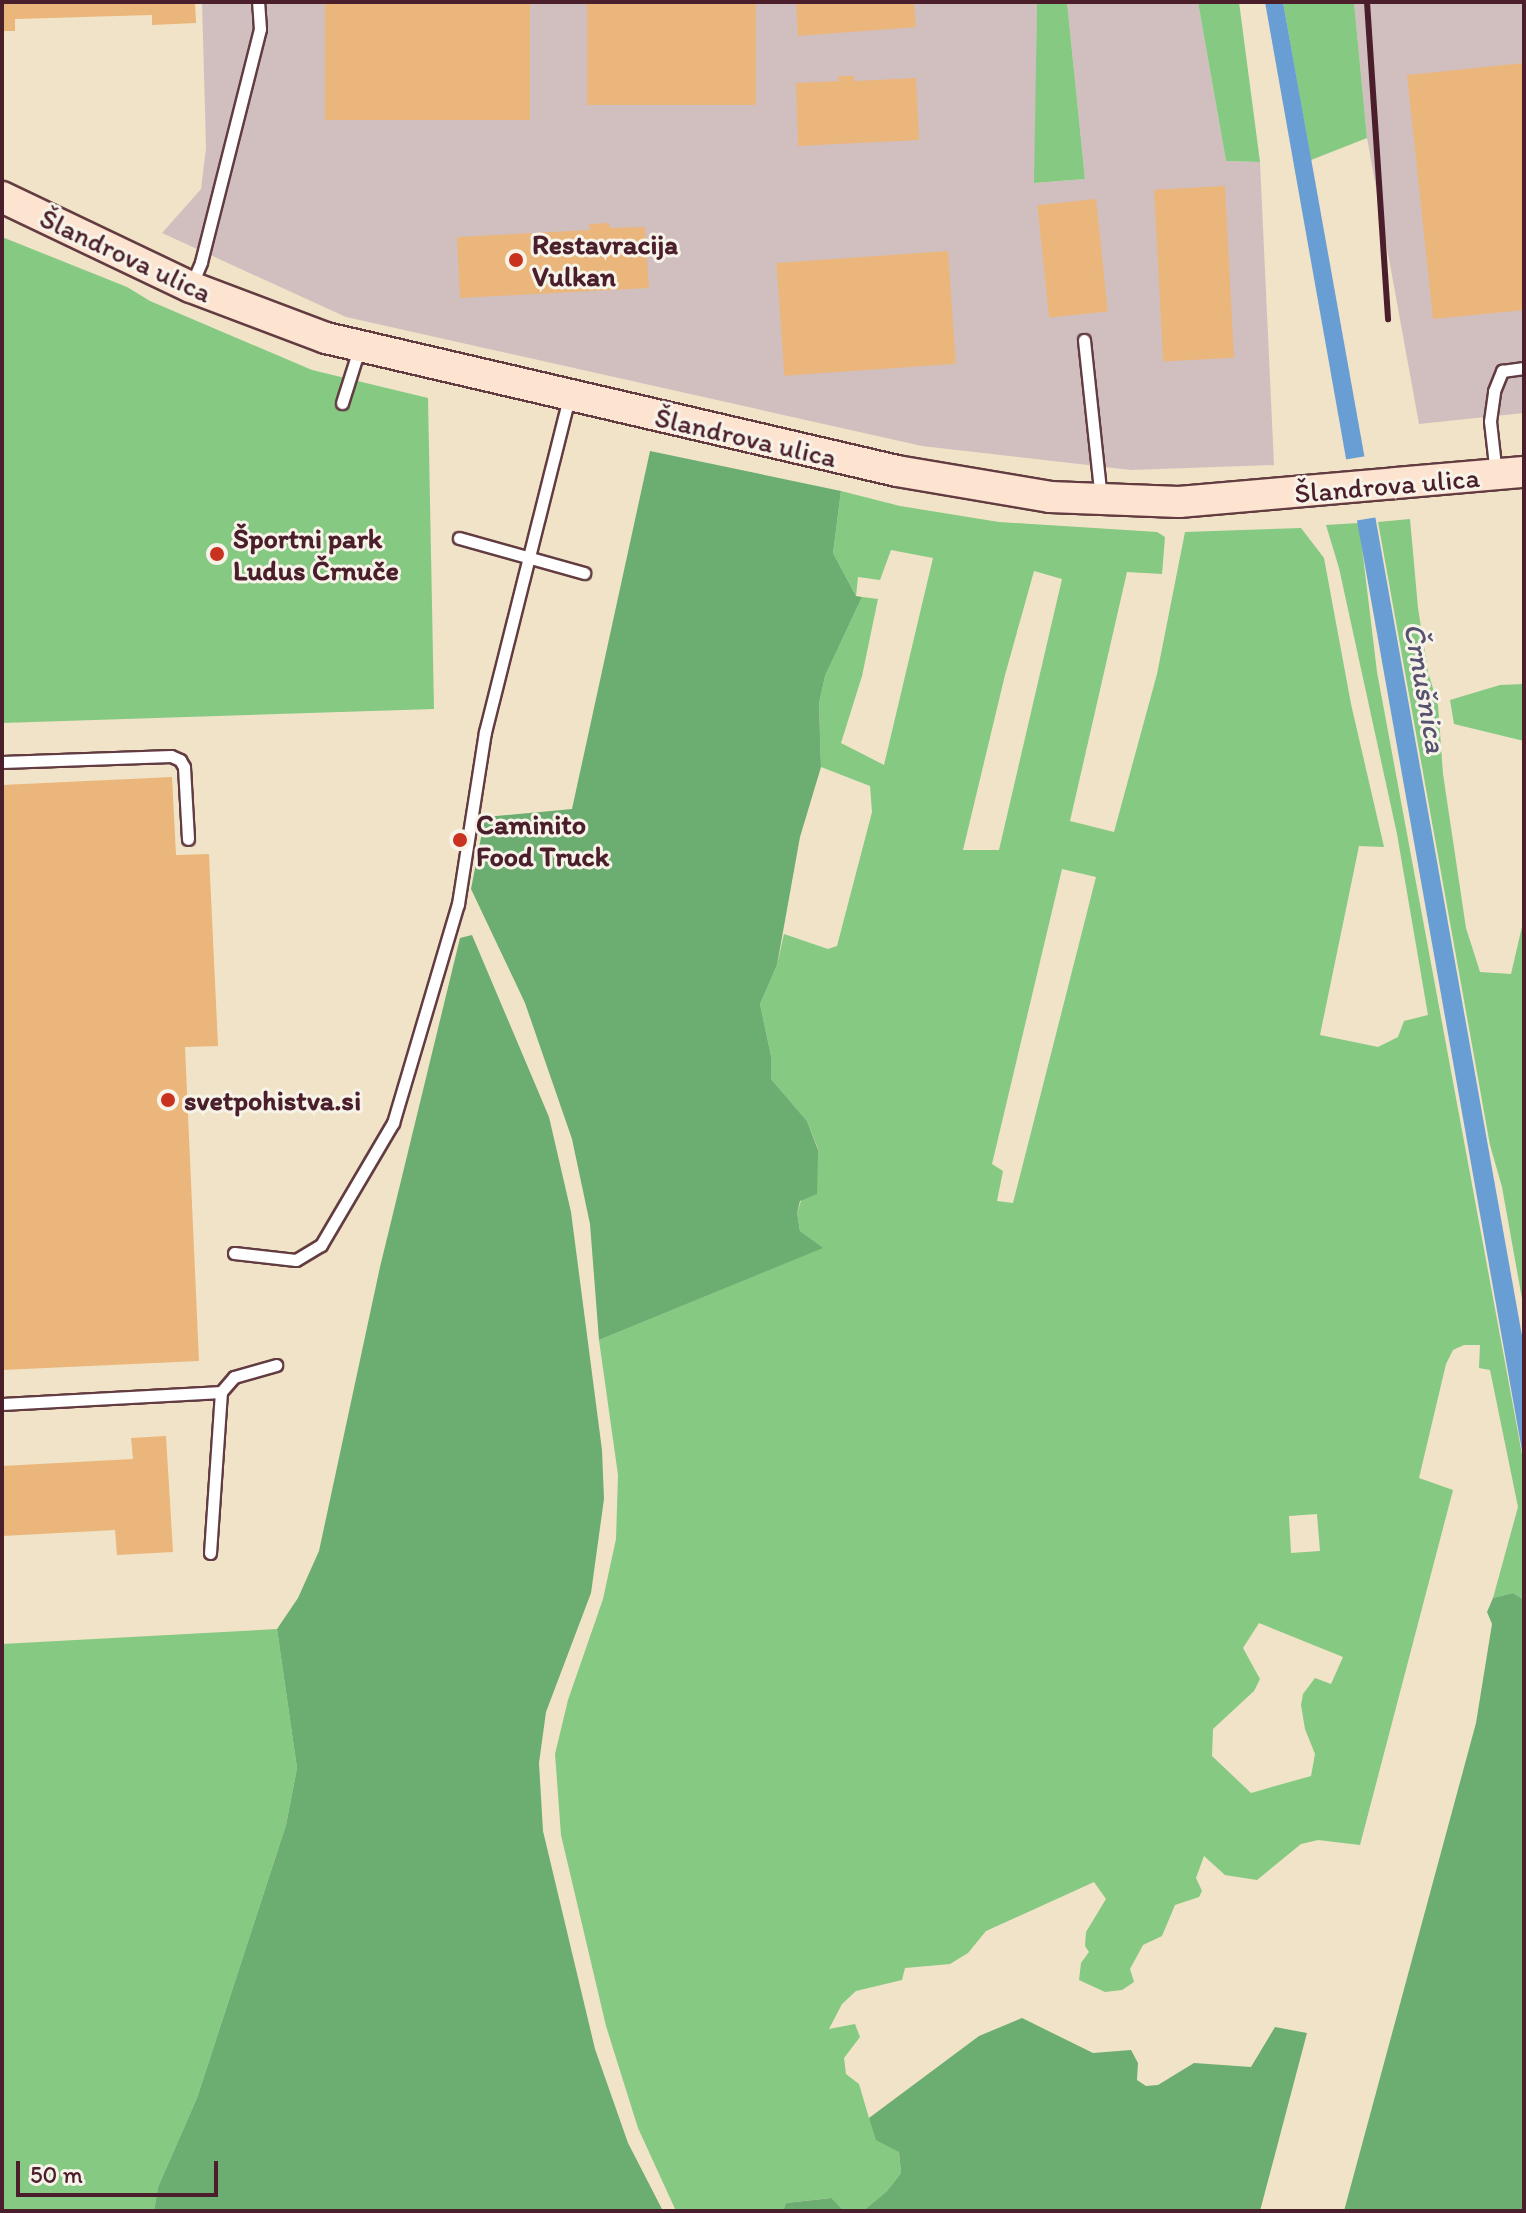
<!DOCTYPE html>
<meta charset="utf-8">
<style>
body{margin:0}
#map{position:relative;width:1526px;height:2213px;overflow:hidden;background:#f1e3c7;font-family:Itim,sans-serif}
div>[style]{position:absolute}
.industrial>*{inset:0;background:#d1bfbf}
.green>*{inset:0;background:#85c983}
.forest>*{inset:0;background:#6cad71}
.water>*{inset:0;background:#699ed5}
.pier>*{inset:0;background:#f1e3c7;transform-origin:0 0}
.building>*{inset:0;background:#eab67b;transform-origin:0 0}
.roads{filter:drop-shadow(2px 0 #633c42) drop-shadow(-2px 0 #633c42) drop-shadow(0 2px #633c42) drop-shadow(0 -2px #633c42)}
.lane>*{height:11px;margin:-5.5px;padding:0 5.5px;transform-origin:5.5px;border-radius:5.5px;background:#fff}
.secondary>*{height:30px;margin:-15px;padding:0 15px;transform-origin:15px;border-radius:15px;background:#fde4d1}
.rail>*{height:6px;margin:-3px;padding:0 3px;transform-origin:3px;border-radius:3px;background:#4a1f2b}
.dots>*{width:22px;height:22px;translate:-50% -50%;box-sizing:border-box;border:4px solid #f7f3e8;border-radius:50%}
span{translate:-50% -50%;white-space:nowrap;text-align:center;line-height:1.15;-webkit-text-stroke:6px #f7f3e8;paint-order:stroke}
.poi-label{font-size:28px;color:#4a1f2b;font-weight:700}
.left{translate:0 -50%;text-align:left}
.street-label{font-size:28px;color:#4a1f2b}
.water-label{font-size:30px;color:#56526f;font-style:italic}
.frame{position:absolute;inset:0;border:4px solid #4a1f2b;pointer-events:none}
.scale{position:absolute;left:16px;top:2161px;width:202px;height:36px;box-sizing:border-box;border:4px solid #4a1f2b;border-top:0;padding-left:10px;font-size:24px;line-height:28px;white-space:nowrap;color:#4a1f2b;-webkit-text-stroke:6px #f7f3e8;paint-order:stroke}
</style>
<div id="map">
<div class="industrial">
<i style="clip-path:polygon(202px 2px,1037px 2px,1035px 183px,1085px 179px,1067px 2px,1198px 2px,1226px 161px,1260px 162px,1274px 465px,1131px 470px,922px 446px,346px 317px,162px 233px,201px 189px,206px 148px)"></i>
<i style="clip-path:polygon(1354px 2px,1524px 2px,1524px 413px,1419px 424px,1367px 138px)"></i>
</div>
<div class="green">
<i style="clip-path:polygon(1037px 2px,1067px 2px,1085px 179px,1034px 183px)"></i>
<i style="clip-path:polygon(1198px 2px,1239px 2px,1260px 162px,1226px 161px)"></i>
<i style="clip-path:polygon(1283px 2px,1354px 2px,1367px 138px,1311px 160px)"></i>
<i style="clip-path:polygon(2px 237px,127px 287px,150px 301px,312px 370px,428px 398px,434px 709px,2px 723px)"></i>
<i style="clip-path:polygon(evenodd,841px 491px,900px 506px,999px 522px,1157px 532px,1165px 537px,1162px 574px,1127px 572px,1070px 821px,1114px 832px,1157px 674px,1185px 532px,1301px 528px,1324px 558px,1351px 704px,1384px 847px,1359px 846px,1320px 1035px,1378px 1047px,1398px 1037px,1404px 1021px,1428px 1015px,1397px 834px,1339px 568px,1326px 525px,1359px 523px,1377px 672px,1524px 1465px,1524px 1600px,1513px 1593px,1493px 1598px,1518px 1507px,1490px 1370px,1479px 1368px,1480px 1345px,1464px 1345px,1453px 1350px,1446px 1364px,1419px 1478px,1453px 1490px,1360px 1845px,1318px 1840px,1301px 1844px,1257px 1880px,1225px 1875px,1204px 1856px,1196px 1878px,1202px 1891px,1199px 1897px,1175px 1905px,1162px 1936px,1143px 1945px,1130px 1969px,1134px 1982px,1122px 1990px,1105px 1992px,1079px 1980px,1081px 1963px,1089px 1952px,1085px 1946px,1086px 1932px,1106px 1899px,1094px 1882px,986px 1931px,968px 1953px,950px 1964px,905px 1968px,902px 1980px,856px 1991px,842px 2004px,829px 2029px,855px 2024px,860px 2037px,844px 2058px,846px 2074px,859px 2084px,869px 2118px,899px 2152px,901px 2173px,887px 2191px,863px 2211px,844px 2211px,830px 2198px,786px 2203px,783px 2211px,676px 2211px,638px 2128px,606px 2026px,561px 1835px,555px 1754px,568px 1700px,603px 1599px,616px 1539px,618px 1475px,599px 1340px,822px 1248px,800px 1231px,797px 1213px,818px 1149px,807px 1121px,771px 1079px,771px 1056px,760px 1004px,777px 965px,784px 934px,828px 949px,837px 946px,872px 812px,870px 786px,821px 767px,819px 703px,825px 676px,862px 597px,878px 599px,862px 676px,841px 743px,884px 765px,933px 558px,891px 550px,880px 580px,858px 577px,856px 596px,833px 553px,841px 491px,1034px 571px,1062px 579px,999px 850px,963px 850px,1005px 675px,1034px 571px,841px 491px,1062px 869px,1096px 877px,1013px 1203px,997px 1201px,1003px 1171px,992px 1164px,1062px 869px,841px 491px,1317px 1514px,1320px 1551px,1291px 1553px,1289px 1516px,1317px 1514px,841px 491px,1259px 1623px,1343px 1657px,1331px 1684px,1315px 1678px,1303px 1694px,1301px 1705px,1305px 1729px,1315px 1754px,1311px 1776px,1251px 1793px,1212px 1756px,1213px 1729px,1254px 1691px,1260px 1679px,1243px 1648px,1259px 1623px)"></i>
<i style="clip-path:polygon(1410px 519px,1418px 608px,1428px 672px,1438px 705px,1443px 774px,1466px 928px,1480px 972px,1511px 974px,1524px 918px,1524px 1310px,1502px 1187px,1490px 1145px,1378px 522px)"></i>
<i style="clip-path:polygon(1524px 684px,1524px 741px,1454px 724px,1450px 700px,1500px 685px)"></i>
<i style="clip-path:polygon(277px 1629px,297px 1768px,286px 1825px,197px 2098px,158px 2187px,154px 2211px,2px 2211px,2px 1644px)"></i>
</div>
<div class="forest">
<i style="clip-path:polygon(650px 451px,841px 491px,833px 553px,856px 596px,862px 597px,825px 676px,819px 703px,821px 767px,800px 837px,777px 965px,760px 1004px,771px 1056px,771px 1079px,807px 1121px,818px 1150px,817px 1194px,800px 1201px,797px 1213px,800px 1231px,823px 1248px,599px 1340px,590px 1224px,572px 1139px,525px 1003px,471px 889px,485px 817px,572px 809px)"></i>
<i style="clip-path:polygon(472px 935px,549px 1117px,571px 1212px,602px 1450px,604px 1499px,591px 1593px,546px 1712px,539px 1763px,543px 1831px,595px 2049px,628px 2143px,663px 2211px,154px 2211px,158px 2187px,197px 2098px,286px 1825px,297px 1768px,277px 1629px,298px 1598px,319px 1551px,380px 1267px,460px 938px)"></i>
<i style="clip-path:polygon(1513px 1593px,1524px 1600px,1524px 2211px,1344px 2211px,1476px 1723px,1492px 1624px,1487px 1612px,1493px 1598px)"></i>
<i style="clip-path:polygon(1022px 2018px,1093px 2053px,1131px 2050px,1138px 2063px,1137px 2080px,1146px 2086px,1158px 2085px,1194px 2063px,1251px 2067px,1275px 2027px,1307px 2033px,1260px 2211px,863px 2211px,887px 2191px,901px 2173px,899px 2152px,876px 2140px,869px 2118px,979px 2036px)"></i>
<i style="clip-path:polygon(831px 2198px,844px 2211px,783px 2211px,786px 2203px)"></i>
</div>
<div class="water">
<i style="clip-path:polygon(1265px 2px,1283px 2px,1524px 1347px,1524px 1462px)"></i>
</div>
<div class="pier">
<i style="left:1367px;top:456px;width:62px;height:25px;rotate:81deg"></i>
</div>
<div class="building">
<i style="clip-path:polygon(2px 2px,195px 2px,196px 23px,152px 25px,152px 15px,15px 19px,15px 31px,2px 31px)"></i>
<i style="left:325px;top:2px;width:205px;height:118px"></i>
<i style="left:587px;top:2px;width:169px;height:103px"></i>
<i style="clip-path:polygon(796px 2px,914px 2px,916px 27px,798px 36px)"></i>
<i style="clip-path:polygon(1524px 63px,1524px 310px,1433px 319px,1407px 75px)"></i>
<i style="clip-path:polygon(838px 76px,854px 76px,854px 81px,916px 78px,919px 140px,798px 146px,796px 83px,839px 81px)"></i>
<i style="left:1225px;top:186px;width:172px;height:71px;rotate:87deg"></i>
<i style="left:1096px;top:199px;width:113px;height:59px;rotate:84deg"></i>
<i style="clip-path:polygon(609px 223px,610px 228px,645px 227px,649px 288px,460px 298px,457px 237px,590px 230px,589px 224px)"></i>
<i style="left:948px;top:251px;width:113px;height:172px;rotate:86deg"></i>
<i style="clip-path:polygon(172px 777px,176px 855px,209px 854px,218px 1046px,185px 1047px,199px 1361px,2px 1370px,2px 785px)"></i>
<i style="clip-path:polygon(166px 1436px,173px 1552px,117px 1555px,115px 1530px,2px 1536px,2px 1466px,133px 1459px,131px 1438px)"></i>
</div>
<div class="roads">
<div class="lane">
<i style="left:191px;top:286px;width:26px;rotate:-67deg"></i>
<i style="left:201px;top:262px;width:240px;rotate:-75.8deg"></i>
<i style="left:260px;top:29px;width:27px;rotate:-94deg"></i>
<i style="left:1084px;top:340px;width:159px;rotate:83.9deg"></i>
<i style="left:342px;top:403px;width:57px;rotate:-72.5deg"></i>
<i style="left:1496px;top:474px;width:53px;rotate:-96.5deg"></i>
<i style="left:1490px;top:421px;width:30px;rotate:-82deg"></i>
<i style="left:1494px;top:391px;width:22px;rotate:-68deg"></i>
<i style="left:1502px;top:371px;width:22px;rotate:-8deg"></i>
<i style="left:459px;top:538px;width:130px;rotate:15.6deg"></i>
<i style="left:2px;top:762px;width:169px;rotate:-2deg"></i>
<i style="left:171px;top:756px;width:10px;rotate:24deg"></i>
<i style="left:180px;top:760px;width:8px;rotate:60deg"></i>
<i style="left:184px;top:767px;width:72px;rotate:86.8deg"></i>
<i style="left:234px;top:1253px;width:62px;rotate:6.4deg"></i>
<i style="left:296px;top:1260px;width:29px;rotate:-31deg"></i>
<i style="left:321px;top:1245px;width:142px;rotate:-59.5deg"></i>
<i style="left:393px;top:1123px;width:228px;rotate:-73.5deg"></i>
<i style="left:458px;top:904px;width:174px;rotate:-81.1deg"></i>
<i style="left:485px;top:732px;width:344px;rotate:-75.9deg"></i>
<i style="left:2px;top:1404px;width:219px;rotate:-3.1deg"></i>
<i style="left:210px;top:1553px;width:161px;rotate:-86.1deg"></i>
<i style="left:221px;top:1392px;width:20px;rotate:-49deg"></i>
<i style="left:234px;top:1377px;width:44px;rotate:-15.9deg"></i>
</div>
<div class="secondary">
<i style="left:2px;top:197px;width:209px;rotate:25.5deg"></i>
<i style="left:191px;top:287px;width:144px;rotate:20.7deg"></i>
<i style="left:326px;top:338px;width:586px;rotate:13.11deg"></i>
<i style="left:897px;top:471px;width:155px;rotate:9.6deg"></i>
<i style="left:1050px;top:497px;width:129px;rotate:2.2deg"></i>
<i style="left:1179px;top:502px;width:346px;rotate:-5deg"></i>
</div>
</div>
<div class="rail">
<i style="left:1367px;top:2px;width:318px;rotate:86.2deg"></i>
</div>
<div class="dots">
<i style="left:516px;top:260px;background:#c8321e"></i>
<i style="left:217px;top:554px;background:#c8321e"></i>
<i style="left:460px;top:840px;background:#c8321e"></i>
<i style="left:168px;top:1100px;background:#c8321e"></i>
</div>
<div class="poi-label">
<span class="left" style="left:532px;top:260px">Restavracija<br>Vulkan</span>
<span class="left" style="left:233px;top:554px">Športni park<br>Ludus Črnuče</span>
<span class="left" style="left:476px;top:840px">Caminito<br>Food Truck</span>
<span class="left" style="left:184px;top:1100px">svetpohistva.si</span>
</div>
<div class="street-label">
<span style="left:126px;top:255px;rotate:25deg">Šlandrova ulica</span>
<span style="left:746px;top:437px;rotate:13deg">Šlandrova ulica</span>
<span style="left:1387px;top:485px;rotate:-5deg">Šlandrova ulica</span>
</div>
<div class="water-label">
<span style="left:1425px;top:688px;rotate:80deg">Črnušnica</span>
</div>
<div class="frame"></div>
<div class="scale">50 m</div>
</div>
